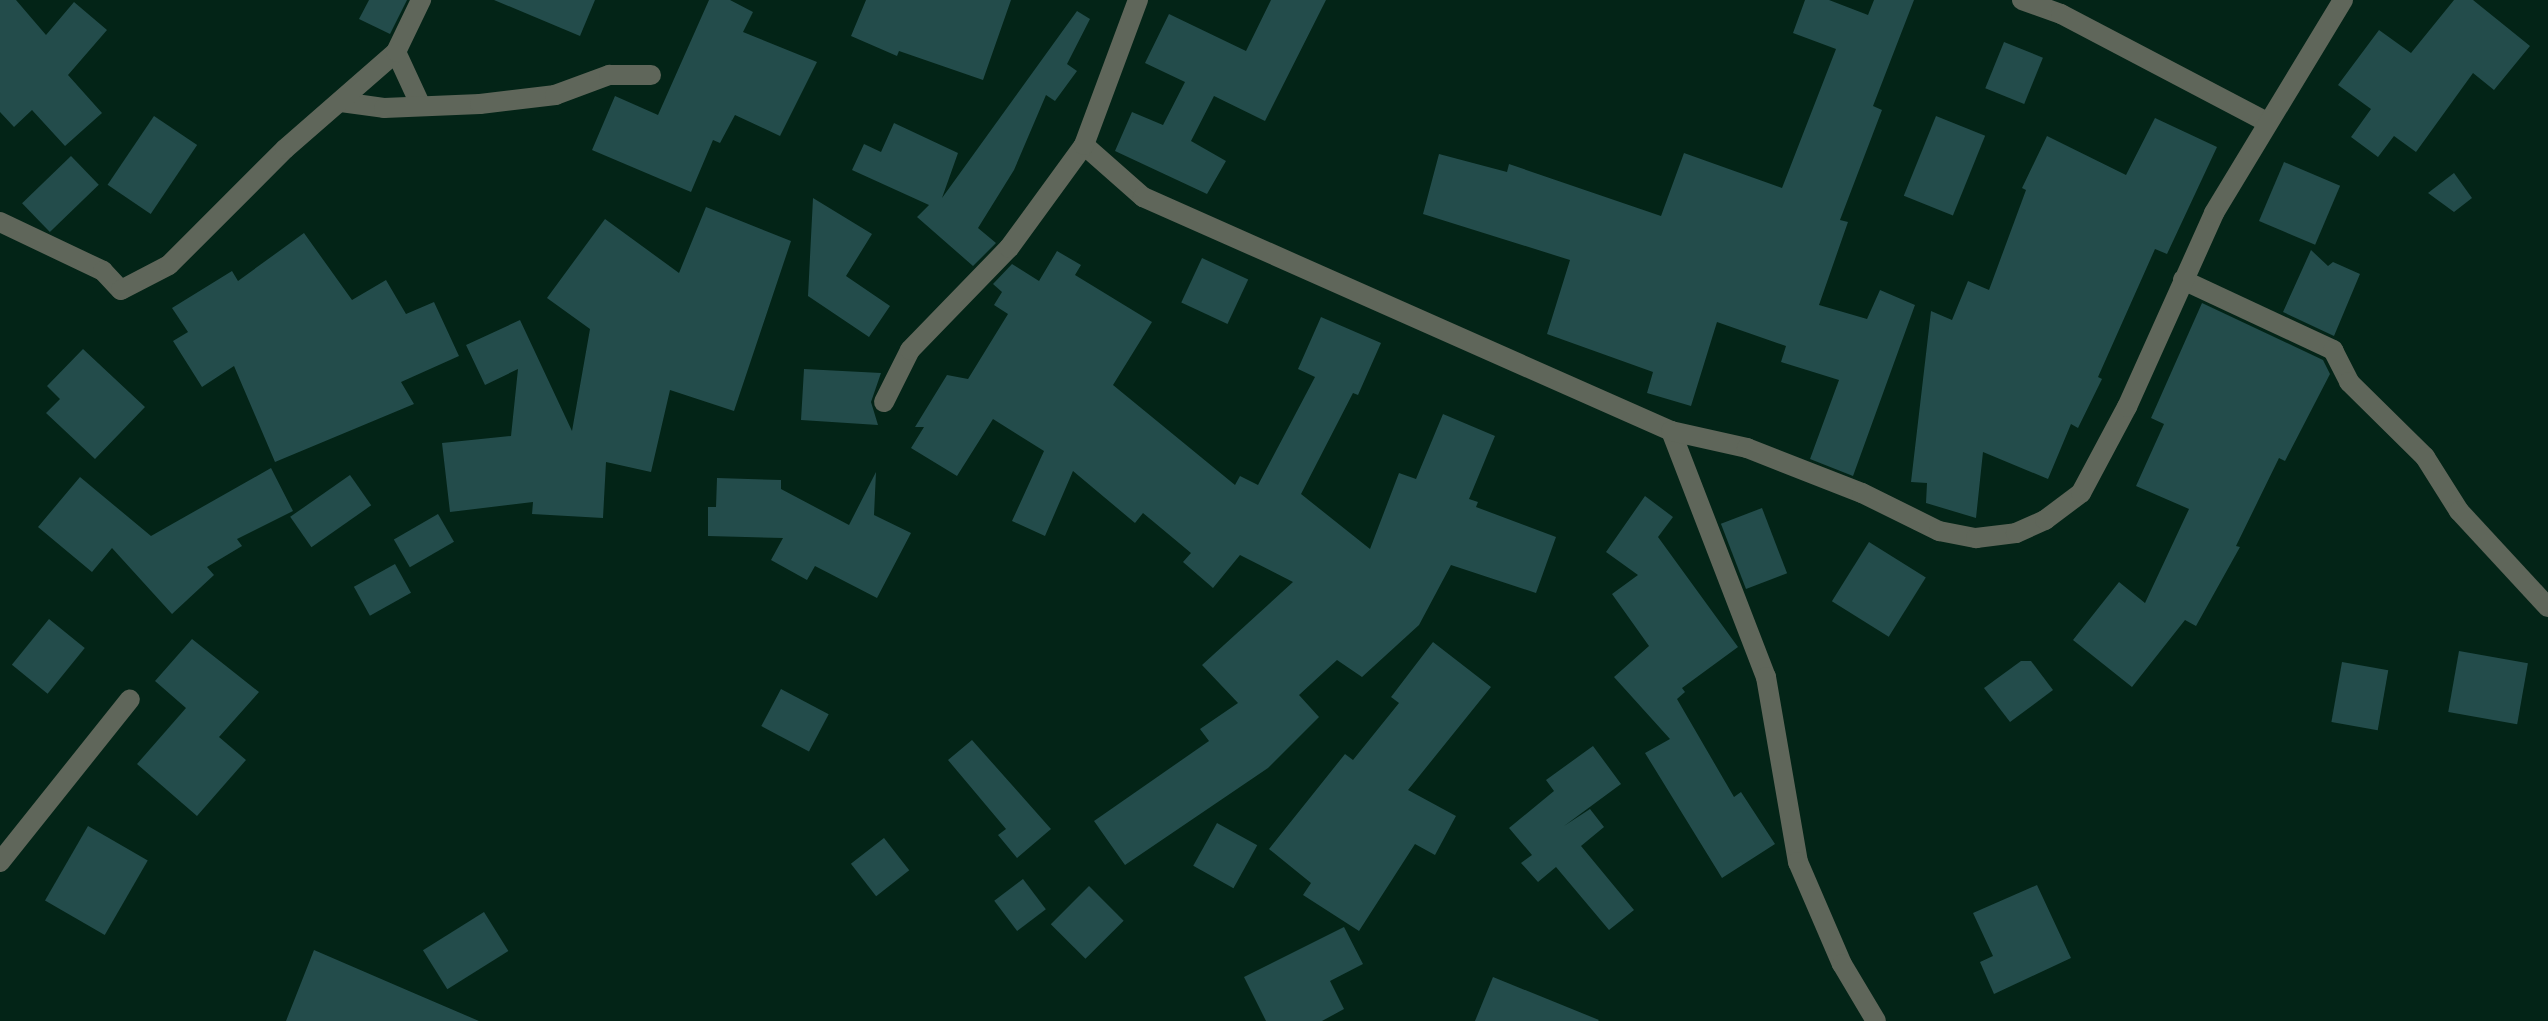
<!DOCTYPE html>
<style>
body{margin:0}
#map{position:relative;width:2548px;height:1021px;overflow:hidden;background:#032417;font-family:Montserrat,sans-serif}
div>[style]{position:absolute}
.building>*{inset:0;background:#234c4b;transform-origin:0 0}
.minor>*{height:20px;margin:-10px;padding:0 10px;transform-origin:10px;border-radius:10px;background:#5f665a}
span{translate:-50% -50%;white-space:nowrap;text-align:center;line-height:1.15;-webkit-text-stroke:6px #032417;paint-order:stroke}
</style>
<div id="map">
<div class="building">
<i style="clip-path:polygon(0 0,16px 0,46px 35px,74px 2px,107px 30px,68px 75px,102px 113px,65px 146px,32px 110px,14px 127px,0 112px)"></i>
<i style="clip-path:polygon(369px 0,407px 0,390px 34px,359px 19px)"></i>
<i style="clip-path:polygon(494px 0,595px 0,580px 36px)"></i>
<i style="clip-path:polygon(709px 0,730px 0,753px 12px,743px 32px,817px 62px,780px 136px,735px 115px,720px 143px,713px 140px,691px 192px,592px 150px,615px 96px,658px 115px)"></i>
<i style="clip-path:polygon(866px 0,1011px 0,983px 80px,899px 51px,897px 56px,851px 36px)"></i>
<i style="clip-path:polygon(1271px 0,1326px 0,1265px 121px,1214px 96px,1191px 141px,1226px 161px,1207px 194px,1115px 151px,1132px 112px,1163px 125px,1185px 82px,1145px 63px,1169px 14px,1246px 51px)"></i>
<i style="clip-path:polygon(1805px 0,1829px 0,1868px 15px,1874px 0,1914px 0,1873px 106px,1882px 110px,1840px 220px,1848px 222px,1819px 305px,1867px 319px,1880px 290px,1915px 305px,1853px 476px,1810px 459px,1839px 380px,1781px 362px,1786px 346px,1717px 322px,1691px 406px,1647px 393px,1653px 372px,1547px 334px,1570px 260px,1423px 214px,1439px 154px,1507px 172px,1509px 164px,1661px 216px,1684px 153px,1782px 188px,1836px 49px,1793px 33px)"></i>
<i style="clip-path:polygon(2454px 0,2473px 0,2530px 46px,2494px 90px,2473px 73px,2416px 152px,2394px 136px,2378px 157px,2351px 137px,2371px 109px,2338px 85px,2379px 30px,2411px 53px)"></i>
<i style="clip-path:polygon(1077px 11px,1090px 19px,1067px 64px,1077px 71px,1055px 101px,1046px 95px,1014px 170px,978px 228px,996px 243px,973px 266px,917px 217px,929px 205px,852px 170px,864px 144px,881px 152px,894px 123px,958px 153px,942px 198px)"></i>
<i style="left:2004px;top:42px;width:42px;height:50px;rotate:22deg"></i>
<i style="left:154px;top:116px;width:52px;height:83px;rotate:34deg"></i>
<i style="left:1936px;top:116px;width:53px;height:86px;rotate:22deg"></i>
<i style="clip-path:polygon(2155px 118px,2217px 147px,2167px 254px,2155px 249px,2098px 377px,2102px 379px,2078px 428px,2071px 424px,2048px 479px,1983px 452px,1976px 518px,1926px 503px,1927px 483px,1911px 482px,1931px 311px,1952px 320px,1968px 281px,1989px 290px,2026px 190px,2022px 188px,2047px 136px,2126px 175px)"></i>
<i style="left:71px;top:156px;width:40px;height:68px;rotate:46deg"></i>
<i style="left:2284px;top:162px;width:61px;height:64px;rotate:23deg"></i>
<i style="clip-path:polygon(2454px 173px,2472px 198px,2454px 212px,2428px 193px)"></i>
<i style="clip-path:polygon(813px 198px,872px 234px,846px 276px,890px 306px,869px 337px,808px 296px)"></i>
<i style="clip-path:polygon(706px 207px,791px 241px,734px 411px,670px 390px,651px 472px,606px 462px,603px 518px,532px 514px,533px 502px,450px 512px,442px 443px,511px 436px,518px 369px,485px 385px,466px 345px,520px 320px,572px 431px,590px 329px,547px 298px,605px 219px,679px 273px)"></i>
<i style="clip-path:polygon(304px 233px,352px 300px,386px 280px,406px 314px,434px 302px,459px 356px,401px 382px,414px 404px,275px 462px,234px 366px,202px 387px,173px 341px,188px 332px,172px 308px,232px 271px,238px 281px)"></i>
<i style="clip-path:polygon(2311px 250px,2328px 266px,2333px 262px,2360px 274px,2334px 336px,2283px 312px)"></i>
<i style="clip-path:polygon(1057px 251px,1081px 265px,1075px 275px,1152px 322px,1113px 385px,1235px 485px,1240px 476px,1258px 485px,1315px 377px,1298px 369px,1321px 317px,1381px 343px,1358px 395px,1353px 393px,1301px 494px,1370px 549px,1399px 473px,1416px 479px,1443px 414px,1495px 436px,1469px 499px,1478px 502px,1476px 507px,1556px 537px,1536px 593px,1451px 565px,1419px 625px,1362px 677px,1337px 660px,1299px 695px,1319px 717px,1268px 768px,1125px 865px,1094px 821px,1209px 741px,1200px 729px,1238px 703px,1202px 665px,1293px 582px,1240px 555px,1213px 588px,1183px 562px,1191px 553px,1143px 513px,1135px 523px,1073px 471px,1045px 536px,1012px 521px,1044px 451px,993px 419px,957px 476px,911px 448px,924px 427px,915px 427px,947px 375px,968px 379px,1008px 314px,994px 305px,1002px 292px,993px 284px,1012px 264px,1039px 281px)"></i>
<i style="left:1202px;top:258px;width:51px;height:49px;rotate:25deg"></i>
<i style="clip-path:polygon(2202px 303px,2323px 360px,2330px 374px,2285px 461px,2279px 458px,2236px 546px,2240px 547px,2196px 626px,2185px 620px,2132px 687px,2073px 640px,2119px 582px,2145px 603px,2189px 509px,2136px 486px,2164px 424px,2151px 418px)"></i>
<i style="clip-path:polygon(83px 349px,145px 407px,95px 459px,46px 413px,60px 399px,47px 386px)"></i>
<i style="clip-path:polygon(804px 369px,881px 373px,871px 402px,878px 425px,801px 420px)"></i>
<i style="clip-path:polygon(271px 468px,293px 511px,237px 539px,242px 546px,207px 567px,214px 575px,172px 614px,112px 548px,92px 572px,38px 527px,80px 477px,151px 536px)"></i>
<i style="clip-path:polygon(876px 472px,874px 515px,911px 533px,877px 598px,815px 566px,807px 580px,771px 560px,783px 538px,708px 536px,708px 507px,716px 507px,717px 478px,781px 480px,781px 489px,849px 525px)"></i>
<i style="left:350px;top:475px;width:37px;height:73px;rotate:55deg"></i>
<i style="clip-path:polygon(1645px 496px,1673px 517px,1658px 537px,1738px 647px,1682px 688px,1685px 692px,1677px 699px,1734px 797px,1741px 792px,1775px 844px,1722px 878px,1645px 753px,1670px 739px,1614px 677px,1649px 646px,1612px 594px,1638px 575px,1606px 552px)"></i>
<i style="left:1762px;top:508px;width:70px;height:44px;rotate:69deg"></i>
<i style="left:438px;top:514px;width:32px;height:51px;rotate:60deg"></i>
<i style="left:1869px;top:542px;width:67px;height:70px;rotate:32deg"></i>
<i style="left:395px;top:564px;width:33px;height:47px;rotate:61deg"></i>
<i style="left:49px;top:619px;width:46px;height:59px;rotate:39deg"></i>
<i style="clip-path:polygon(192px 639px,259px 692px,219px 737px,246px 760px,197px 816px,137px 764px,186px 708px,155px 681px)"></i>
<i style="clip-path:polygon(1433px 642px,1491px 687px,1408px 790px,1456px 816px,1435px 855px,1415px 844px,1359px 931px,1303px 895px,1311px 883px,1269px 849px,1345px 754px,1353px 760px,1399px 703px,1391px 697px)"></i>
<i style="left:2459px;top:651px;width:70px;height:62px;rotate:10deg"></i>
<i style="clip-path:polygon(2021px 661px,2031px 661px,2053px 690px,2010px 722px,1984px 688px)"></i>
<i style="left:2342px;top:662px;width:47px;height:61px;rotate:10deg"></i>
<i style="left:781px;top:689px;width:54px;height:42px;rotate:28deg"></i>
<i style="clip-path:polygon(972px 740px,1051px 829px,1017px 858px,998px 835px,1006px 829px,948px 760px)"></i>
<i style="clip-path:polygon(1593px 746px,1621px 784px,1564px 826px,1590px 809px,1604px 827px,1581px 846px,1634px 910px,1609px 930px,1556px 867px,1538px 882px,1521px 863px,1532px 855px,1509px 828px,1554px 791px,1546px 780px)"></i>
<i style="left:1217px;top:823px;width:46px;height:49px;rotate:29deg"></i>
<i style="left:88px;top:826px;width:69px;height:86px;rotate:30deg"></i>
<i style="left:884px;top:838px;width:41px;height:42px;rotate:52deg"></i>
<i style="left:1023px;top:879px;width:38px;height:36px;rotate:53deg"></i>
<i style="clip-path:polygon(2037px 885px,2071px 958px,1994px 994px,1980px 962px,1993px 956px,1973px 913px)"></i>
<i style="left:1089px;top:886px;width:49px;height:54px;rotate:45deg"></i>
<i style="left:484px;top:912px;width:46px;height:72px;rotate:58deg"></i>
<i style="clip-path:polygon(1344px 927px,1363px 964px,1330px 981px,1344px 1009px,1322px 1021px,1266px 1021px,1244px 977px)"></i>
<i style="clip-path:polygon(314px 950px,409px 991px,479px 1021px,286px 1021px)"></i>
<i style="clip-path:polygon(1493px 977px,1599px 1020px,1598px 1021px,1475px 1021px)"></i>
</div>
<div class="minor">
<i style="left:2022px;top:0;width:41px;rotate:19.7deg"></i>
<i style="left:2061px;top:14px;width:230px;rotate:27.7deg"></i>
<i style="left:396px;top:52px;width:57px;rotate:65.2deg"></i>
<i style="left:341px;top:102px;width:43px;rotate:7.9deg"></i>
<i style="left:384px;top:108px;width:96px;rotate:-2.4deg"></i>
<i style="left:480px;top:104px;width:76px;rotate:-6.8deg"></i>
<i style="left:555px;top:95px;width:58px;rotate:-20.3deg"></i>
<i style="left:609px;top:75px;width:42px"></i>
<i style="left:1084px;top:145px;width:79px;rotate:41.4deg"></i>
<i style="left:1143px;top:197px;width:578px;rotate:23.9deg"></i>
<i style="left:1671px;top:431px;width:264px;rotate:68.9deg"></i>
<i style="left:1766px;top:677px;width:188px;rotate:80.2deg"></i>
<i style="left:1798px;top:862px;width:111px;rotate:66.7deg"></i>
<i style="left:1842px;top:964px;width:66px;rotate:59.2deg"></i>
<i style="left:0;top:222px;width:114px;rotate:25.4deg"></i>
<i style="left:103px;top:271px;width:26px;rotate:47deg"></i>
<i style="left:121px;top:290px;width:54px;rotate:-27.5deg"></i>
<i style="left:169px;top:265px;width:164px;rotate:-45deg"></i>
<i style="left:285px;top:149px;width:147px;rotate:-41.1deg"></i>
<i style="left:396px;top:52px;width:58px;rotate:-64.3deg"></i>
<i style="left:2183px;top:280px;width:166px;rotate:25deg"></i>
<i style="left:2333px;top:350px;width:36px;rotate:63deg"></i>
<i style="left:2349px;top:382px;width:107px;rotate:44.6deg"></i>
<i style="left:2425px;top:457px;width:64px;rotate:57.8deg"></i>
<i style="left:2459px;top:511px;width:131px;rotate:47.2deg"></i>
<i style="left:884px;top:402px;width:58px;rotate:-63.4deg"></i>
<i style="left:910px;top:350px;width:142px;rotate:-45.9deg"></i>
<i style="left:1009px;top:248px;width:127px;rotate:-53.9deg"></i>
<i style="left:1084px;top:145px;width:155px;rotate:-69.6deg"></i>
<i style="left:1671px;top:431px;width:78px;rotate:12.6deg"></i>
<i style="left:1747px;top:448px;width:123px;rotate:21.4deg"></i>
<i style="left:1862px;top:493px;width:86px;rotate:26.3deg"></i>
<i style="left:1939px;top:531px;width:38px;rotate:11deg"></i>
<i style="left:1976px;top:538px;width:40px;rotate:-7.1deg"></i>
<i style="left:2016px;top:533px;width:32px;rotate:-24deg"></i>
<i style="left:2045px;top:520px;width:45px;rotate:-36.9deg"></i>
<i style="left:2081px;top:493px;width:98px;rotate:-61.9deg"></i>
<i style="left:2127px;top:407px;width:213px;rotate:-65.8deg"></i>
<i style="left:2214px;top:213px;width:249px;rotate:-58.8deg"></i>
<i style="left:0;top:862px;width:208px;rotate:-51.4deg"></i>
</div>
</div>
